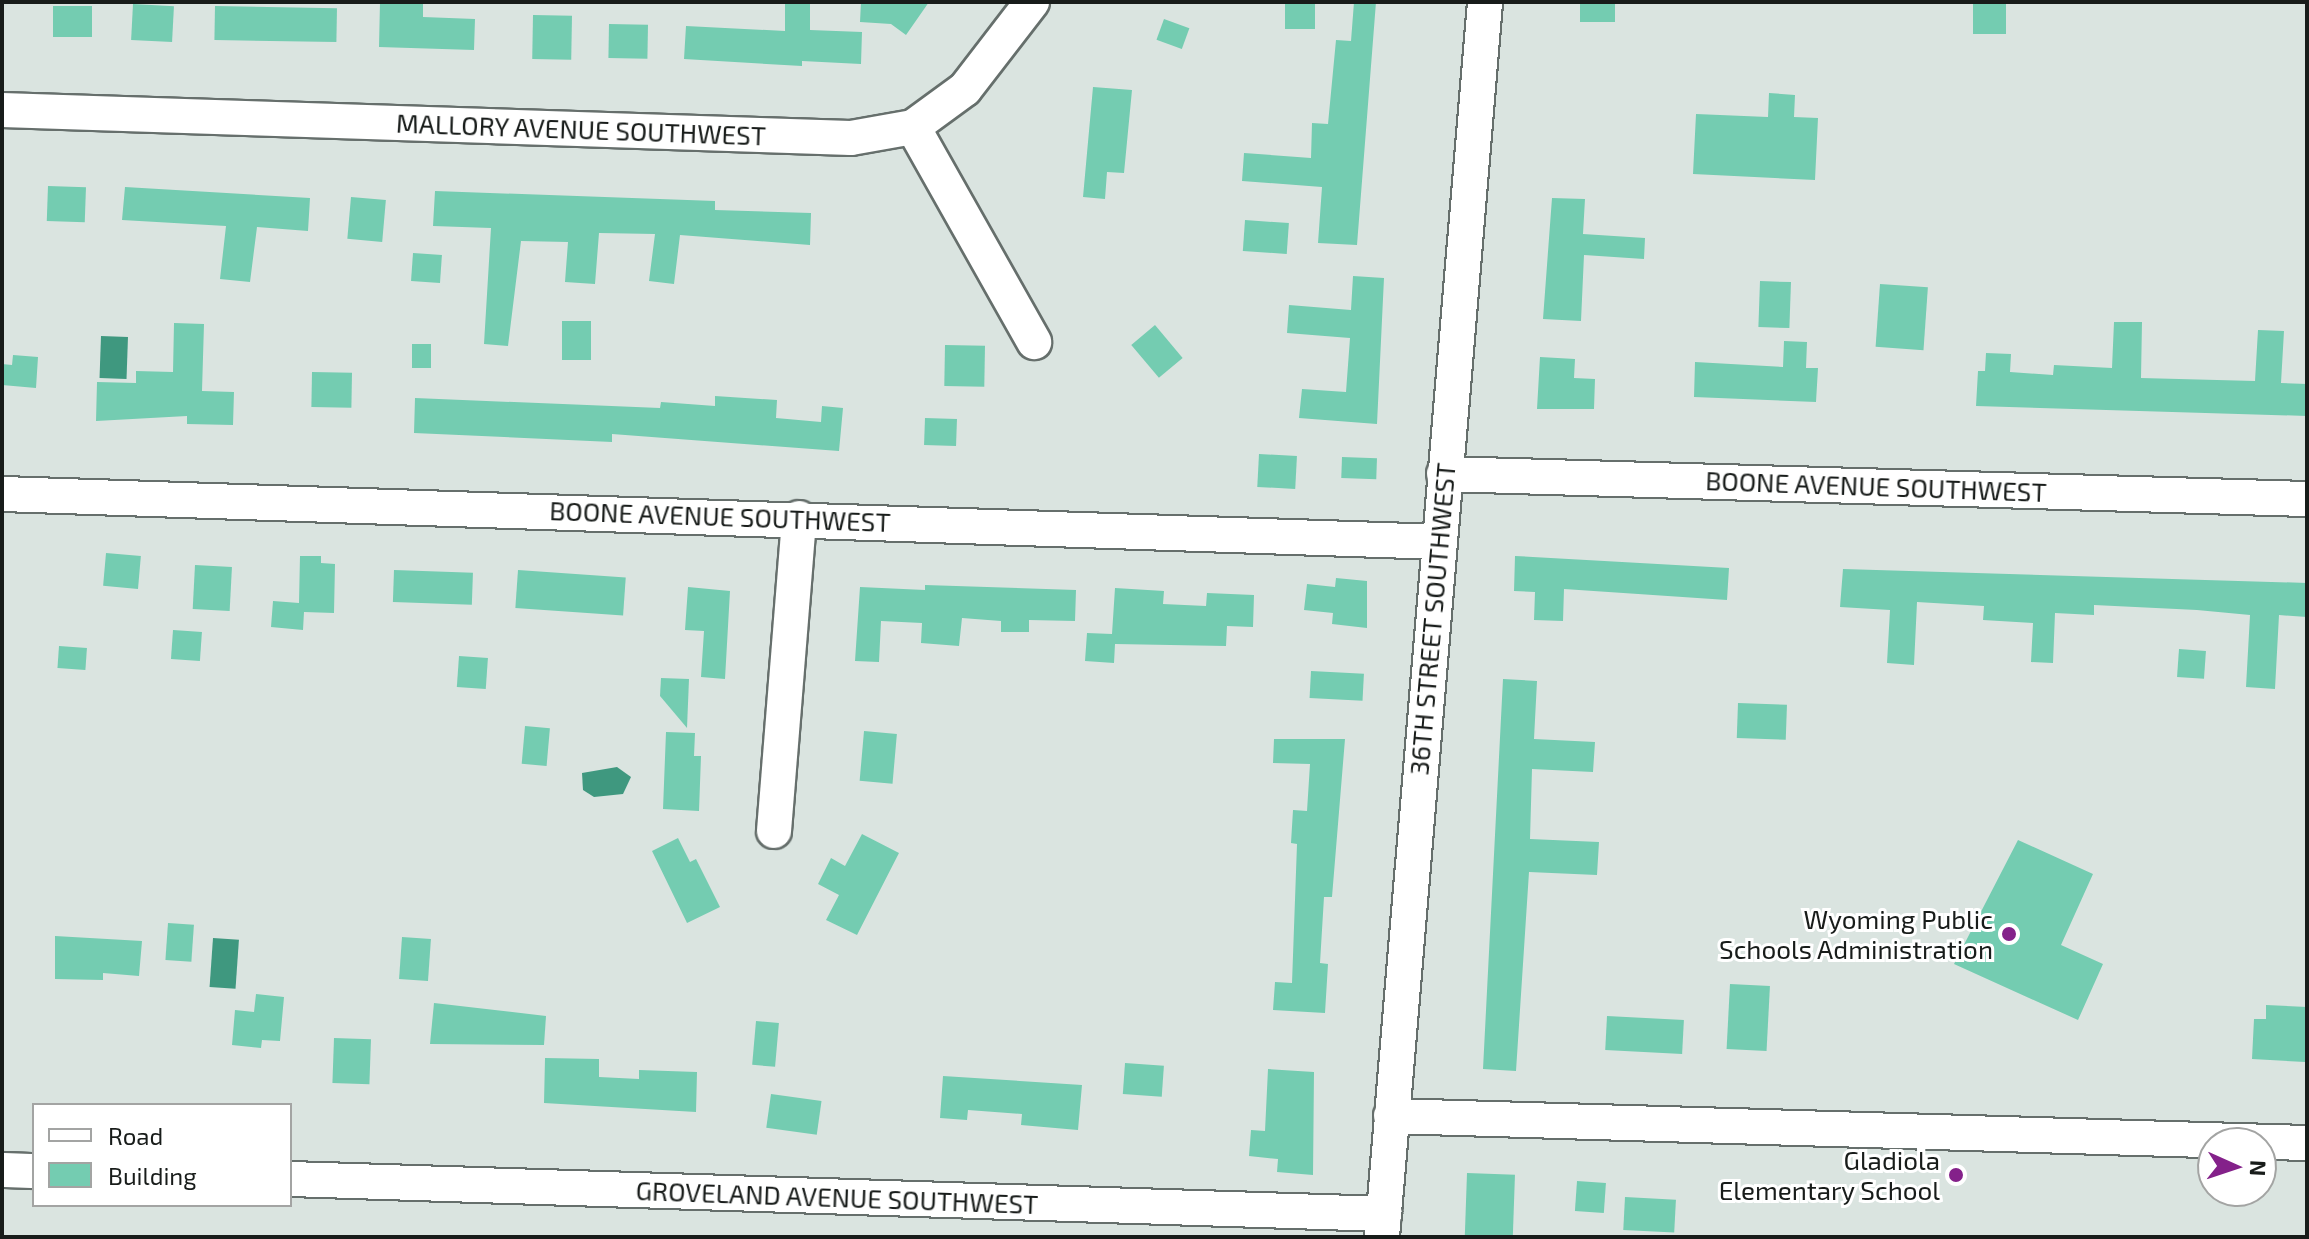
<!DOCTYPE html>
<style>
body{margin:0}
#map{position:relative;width:2309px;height:1239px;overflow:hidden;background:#dae4e0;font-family:"Exo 2",sans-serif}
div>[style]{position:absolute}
.water>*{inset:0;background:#3f987f;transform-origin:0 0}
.building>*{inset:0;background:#74ccb1;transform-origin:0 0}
.roads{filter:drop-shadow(2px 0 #666f6c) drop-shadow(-2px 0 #666f6c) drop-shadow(0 2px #666f6c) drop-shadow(0 -2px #666f6c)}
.minor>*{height:34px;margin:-17px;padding:0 17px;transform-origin:17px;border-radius:17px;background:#fff}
.dots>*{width:22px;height:22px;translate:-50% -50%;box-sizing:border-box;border:4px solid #fff;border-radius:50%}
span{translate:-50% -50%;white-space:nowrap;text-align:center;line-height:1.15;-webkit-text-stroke:6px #fff;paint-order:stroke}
.street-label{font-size:26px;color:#181c1a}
.poi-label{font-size:26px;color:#181c1a}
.right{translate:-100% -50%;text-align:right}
.frame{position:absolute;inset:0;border:4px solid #181c1a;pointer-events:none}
.legend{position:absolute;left:32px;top:1103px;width:260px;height:104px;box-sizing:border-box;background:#fff;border:2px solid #a3a4a3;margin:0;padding:10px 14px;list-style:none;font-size:24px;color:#181c1a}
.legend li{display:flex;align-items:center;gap:16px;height:40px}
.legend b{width:40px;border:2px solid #a3a4a3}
.north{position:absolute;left:2197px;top:1127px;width:80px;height:80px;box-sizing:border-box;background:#fff;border:2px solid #a3a4a3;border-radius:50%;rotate:93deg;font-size:22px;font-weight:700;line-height:32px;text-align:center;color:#181c1a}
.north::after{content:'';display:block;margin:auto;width:28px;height:36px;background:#84218a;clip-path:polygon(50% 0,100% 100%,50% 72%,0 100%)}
</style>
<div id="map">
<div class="water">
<i style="left:101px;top:336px;width:27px;height:42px;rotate:2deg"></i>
<i style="clip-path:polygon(617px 767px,631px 777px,623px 794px,594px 797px,583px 790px,582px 773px)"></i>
<i style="left:213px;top:938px;width:26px;height:49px;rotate:4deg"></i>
</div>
<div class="building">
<i style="clip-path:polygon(380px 2px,423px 2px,423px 17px,475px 19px,474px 50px,379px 47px)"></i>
<i style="clip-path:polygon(785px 2px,810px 2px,810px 30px,862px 32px,861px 64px,802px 61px,802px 66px,684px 59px,686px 26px,785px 31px)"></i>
<i style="clip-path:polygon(861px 2px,929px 2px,906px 35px,891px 24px,860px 22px)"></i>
<i style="left:1285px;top:2px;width:30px;height:27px"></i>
<i style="clip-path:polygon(1354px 2px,1376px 2px,1357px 245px,1318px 243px,1322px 187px,1242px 181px,1244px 153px,1311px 158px,1312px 123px,1328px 124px,1336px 40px,1351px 41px)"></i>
<i style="left:1580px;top:2px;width:35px;height:20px"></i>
<i style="left:1973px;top:2px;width:33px;height:32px"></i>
<i style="left:133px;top:4px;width:41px;height:36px;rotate:3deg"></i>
<i style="left:53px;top:6px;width:39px;height:31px"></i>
<i style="left:215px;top:6px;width:122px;height:34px;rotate:1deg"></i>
<i style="left:533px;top:15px;width:39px;height:44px;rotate:1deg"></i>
<i style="left:1164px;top:19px;width:27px;height:22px;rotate:20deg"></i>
<i style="left:609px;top:24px;width:39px;height:34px;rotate:1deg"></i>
<i style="clip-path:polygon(1093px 87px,1132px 90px,1124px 173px,1107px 172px,1105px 199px,1083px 197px)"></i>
<i style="clip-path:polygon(1769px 93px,1795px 95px,1794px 117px,1818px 118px,1815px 180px,1693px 174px,1696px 114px,1768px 117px)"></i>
<i style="left:48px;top:186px;width:38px;height:35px;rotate:2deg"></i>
<i style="clip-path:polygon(125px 187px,310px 198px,308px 231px,257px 227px,250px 282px,220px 279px,226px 226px,122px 220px)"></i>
<i style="clip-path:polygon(435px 191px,715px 201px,715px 210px,811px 213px,810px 245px,680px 235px,674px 284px,649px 281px,655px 234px,599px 233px,595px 284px,565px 282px,568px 242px,521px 241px,508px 346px,484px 344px,491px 228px,433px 226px)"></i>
<i style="left:351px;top:197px;width:35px;height:42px;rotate:5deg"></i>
<i style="clip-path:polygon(1552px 198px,1585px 199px,1583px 234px,1645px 238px,1644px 259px,1584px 255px,1581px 321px,1543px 319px)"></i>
<i style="left:1245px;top:220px;width:44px;height:31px;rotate:4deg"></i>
<i style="left:413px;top:253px;width:29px;height:28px;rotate:4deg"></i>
<i style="clip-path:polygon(1353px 276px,1384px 278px,1377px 424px,1299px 418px,1302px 389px,1346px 392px,1350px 338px,1287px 333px,1289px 305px,1351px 310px)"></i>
<i style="left:1760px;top:281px;width:31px;height:46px;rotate:2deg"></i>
<i style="left:1880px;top:284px;width:48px;height:63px;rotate:4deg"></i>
<i style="left:562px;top:321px;width:29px;height:39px"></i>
<i style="clip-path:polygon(2114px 322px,2142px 322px,2141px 378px,2255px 381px,2258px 330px,2284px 331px,2281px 383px,2307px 384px,2307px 416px,1976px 406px,1978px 371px,1985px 371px,1986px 353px,2011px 354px,2010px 372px,2053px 375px,2054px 365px,2112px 368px)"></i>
<i style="clip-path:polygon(174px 323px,204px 324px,202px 391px,234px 392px,233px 425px,187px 424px,187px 416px,96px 421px,97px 382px,136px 383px,136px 371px,173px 372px)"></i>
<i style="left:1155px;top:325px;width:43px;height:31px;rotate:50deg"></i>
<i style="clip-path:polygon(1784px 341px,1807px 342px,1806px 368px,1818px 368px,1816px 402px,1694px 397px,1695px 362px,1783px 367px)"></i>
<i style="left:431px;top:344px;width:24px;height:19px;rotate:90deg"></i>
<i style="left:945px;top:345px;width:40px;height:41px;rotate:1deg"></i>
<i style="clip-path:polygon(13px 355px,38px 357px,36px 388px,2px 385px,2px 364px,12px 365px)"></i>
<i style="clip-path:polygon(1540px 357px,1575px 359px,1574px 378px,1595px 379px,1594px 409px,1537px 409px)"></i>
<i style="left:312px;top:372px;width:40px;height:35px;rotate:1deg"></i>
<i style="clip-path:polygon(715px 396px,777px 400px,776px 418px,821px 422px,822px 406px,843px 408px,839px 451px,612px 434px,612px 442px,414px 433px,415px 398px,660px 408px,661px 402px,715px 406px)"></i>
<i style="left:925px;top:418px;width:32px;height:27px;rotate:2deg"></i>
<i style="left:1259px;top:454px;width:38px;height:33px;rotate:3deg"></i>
<i style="left:1342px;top:457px;width:35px;height:21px;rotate:2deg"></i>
<i style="left:106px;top:553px;width:35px;height:33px;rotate:5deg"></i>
<i style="clip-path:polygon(300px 556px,321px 556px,321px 563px,335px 564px,334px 613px,304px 612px,303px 630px,271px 627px,273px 601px,299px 603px)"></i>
<i style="clip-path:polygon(1515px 556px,1729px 568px,1727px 600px,1564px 589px,1563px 621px,1534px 620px,1535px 592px,1514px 591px)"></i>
<i style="left:195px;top:565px;width:37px;height:44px;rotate:3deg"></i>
<i style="clip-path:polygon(1843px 569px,2307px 583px,2307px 617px,2279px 615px,2275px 689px,2246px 687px,2250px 615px,2197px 610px,2094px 605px,2094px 615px,2055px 613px,2053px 663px,2031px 662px,2033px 623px,1983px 620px,1984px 606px,1917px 602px,1914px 665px,1887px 663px,1890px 610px,1840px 607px)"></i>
<i style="left:394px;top:570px;width:79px;height:32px;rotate:2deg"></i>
<i style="left:518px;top:570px;width:108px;height:38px;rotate:4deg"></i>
<i style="clip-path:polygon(1336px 578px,1367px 581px,1367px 628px,1332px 624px,1333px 613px,1304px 610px,1307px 584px,1335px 587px)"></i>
<i style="clip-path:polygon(925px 585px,1076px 590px,1075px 621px,1029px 620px,1029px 632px,1001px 632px,1001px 621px,962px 618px,959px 646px,921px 643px,922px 623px,881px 621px,879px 662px,855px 661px,860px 587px,925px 590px)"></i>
<i style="clip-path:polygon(688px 587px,730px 591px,725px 679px,701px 677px,704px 631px,685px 630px)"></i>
<i style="clip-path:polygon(1115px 588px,1164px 591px,1163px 604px,1206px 606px,1207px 593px,1254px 595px,1253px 627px,1227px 626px,1226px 646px,1115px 644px,1114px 663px,1085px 661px,1087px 633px,1112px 634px)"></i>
<i style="left:173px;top:630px;width:29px;height:29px;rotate:4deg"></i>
<i style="left:59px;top:646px;width:28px;height:22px;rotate:4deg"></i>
<i style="left:2179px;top:649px;width:27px;height:28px;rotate:4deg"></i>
<i style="left:459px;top:656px;width:29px;height:31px;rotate:4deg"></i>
<i style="left:1311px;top:671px;width:53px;height:27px;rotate:3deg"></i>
<i style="clip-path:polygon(661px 678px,689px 679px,687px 728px,660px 696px)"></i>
<i style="clip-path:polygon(1503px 679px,1537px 681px,1534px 739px,1595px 742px,1593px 772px,1532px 769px,1530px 839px,1599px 842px,1597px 875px,1529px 872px,1516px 1071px,1483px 1069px)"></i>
<i style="left:1738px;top:703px;width:49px;height:35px;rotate:2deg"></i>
<i style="left:525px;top:726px;width:25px;height:38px;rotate:5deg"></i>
<i style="left:864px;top:731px;width:33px;height:50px;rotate:5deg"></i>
<i style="clip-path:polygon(666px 732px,695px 733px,694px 756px,701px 756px,699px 811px,663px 809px)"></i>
<i style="clip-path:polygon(1274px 739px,1345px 739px,1332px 897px,1324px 897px,1320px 963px,1328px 964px,1325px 1013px,1273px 1010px,1275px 982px,1292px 983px,1297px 844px,1291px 843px,1293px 810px,1307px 811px,1310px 764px,1273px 763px)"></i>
<i style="clip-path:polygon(862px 834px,899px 853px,857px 935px,826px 920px,839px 895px,818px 884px,831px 858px,845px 866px)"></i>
<i style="clip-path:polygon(678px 838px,690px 862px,696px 859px,720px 907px,687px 923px,652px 851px)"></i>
<i style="clip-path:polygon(2018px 840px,2093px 874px,2061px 945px,2103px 964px,2078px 1020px,1954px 964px)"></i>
<i style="left:168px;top:923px;width:26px;height:37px;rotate:4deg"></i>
<i style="clip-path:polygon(55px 936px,142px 941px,139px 976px,103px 973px,103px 980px,55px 979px)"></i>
<i style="left:402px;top:937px;width:29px;height:42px;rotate:4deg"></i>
<i style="left:1730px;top:984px;width:40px;height:65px;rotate:3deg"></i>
<i style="clip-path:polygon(256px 994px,284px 997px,280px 1041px,262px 1040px,261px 1048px,232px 1045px,235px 1010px,254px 1012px)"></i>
<i style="clip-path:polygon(434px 1003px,546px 1016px,544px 1045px,430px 1044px)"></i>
<i style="clip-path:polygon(2266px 1005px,2307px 1007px,2305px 1062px,2252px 1059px,2254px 1019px,2266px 1019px)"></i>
<i style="left:1607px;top:1016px;width:77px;height:34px;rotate:3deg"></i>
<i style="left:756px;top:1021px;width:23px;height:44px;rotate:5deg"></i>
<i style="left:334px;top:1038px;width:37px;height:45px;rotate:2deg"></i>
<i style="clip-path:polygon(545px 1058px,599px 1059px,599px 1077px,639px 1079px,639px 1070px,697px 1072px,696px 1112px,544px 1103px)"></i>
<i style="left:1125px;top:1063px;width:39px;height:31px;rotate:4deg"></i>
<i style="clip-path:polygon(1268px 1069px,1314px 1072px,1313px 1175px,1277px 1172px,1278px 1159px,1249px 1156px,1251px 1130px,1265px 1131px)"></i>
<i style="clip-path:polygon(943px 1076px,1082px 1085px,1078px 1130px,1021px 1125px,1022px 1114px,968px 1110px,967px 1120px,940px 1118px)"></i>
<i style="left:771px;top:1094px;width:51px;height:34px;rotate:8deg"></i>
<i style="left:1467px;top:1173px;width:48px;height:64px;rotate:2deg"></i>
<i style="left:1577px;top:1181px;width:29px;height:30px;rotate:4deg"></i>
<i style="left:1625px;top:1197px;width:51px;height:33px;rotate:3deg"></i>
</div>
<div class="roads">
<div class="minor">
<i style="left:2px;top:110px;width:849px;rotate:1.89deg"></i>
<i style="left:851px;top:138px;width:63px;rotate:-10.1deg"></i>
<i style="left:913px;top:127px;width:64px;rotate:-36.2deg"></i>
<i style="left:965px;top:89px;width:110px;rotate:-52.4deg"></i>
<i style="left:913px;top:127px;width:247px;rotate:60.6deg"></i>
<i style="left:1444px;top:474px;width:863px;rotate:1.66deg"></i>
<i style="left:2px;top:494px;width:1437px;rotate:1.91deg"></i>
<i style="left:774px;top:831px;width:314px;rotate:-85.4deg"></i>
<i style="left:1391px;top:1116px;width:916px;rotate:1.69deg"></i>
<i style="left:2px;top:1170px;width:32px;rotate:2deg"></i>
<i style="left:290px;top:1179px;width:1095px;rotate:1.83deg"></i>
<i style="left:1382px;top:1237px;width:1239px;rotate:-85.23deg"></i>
</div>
</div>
<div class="dots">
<i style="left:2009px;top:934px;background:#84218a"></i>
<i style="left:1956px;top:1175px;background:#84218a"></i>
</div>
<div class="street-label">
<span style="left:581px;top:129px;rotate:2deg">MALLORY AVENUE SOUTHWEST</span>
<span style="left:1876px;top:486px;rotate:2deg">BOONE AVENUE SOUTHWEST</span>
<span style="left:720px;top:516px;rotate:2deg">BOONE AVENUE SOUTHWEST</span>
<span style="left:1432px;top:619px;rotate:-85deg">36TH STREET SOUTHWEST</span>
<span style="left:837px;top:1197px;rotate:2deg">GROVELAND AVENUE SOUTHWEST</span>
</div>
<div class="poi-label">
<span class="right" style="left:1993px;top:934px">Wyoming Public<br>Schools Administration</span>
<span class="right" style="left:1940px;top:1175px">Gladiola<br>Elementary School</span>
</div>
<div class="frame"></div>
<ul class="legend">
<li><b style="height:10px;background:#fff"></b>Road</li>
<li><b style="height:22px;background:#74ccb1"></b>Building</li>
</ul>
<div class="north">N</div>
</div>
